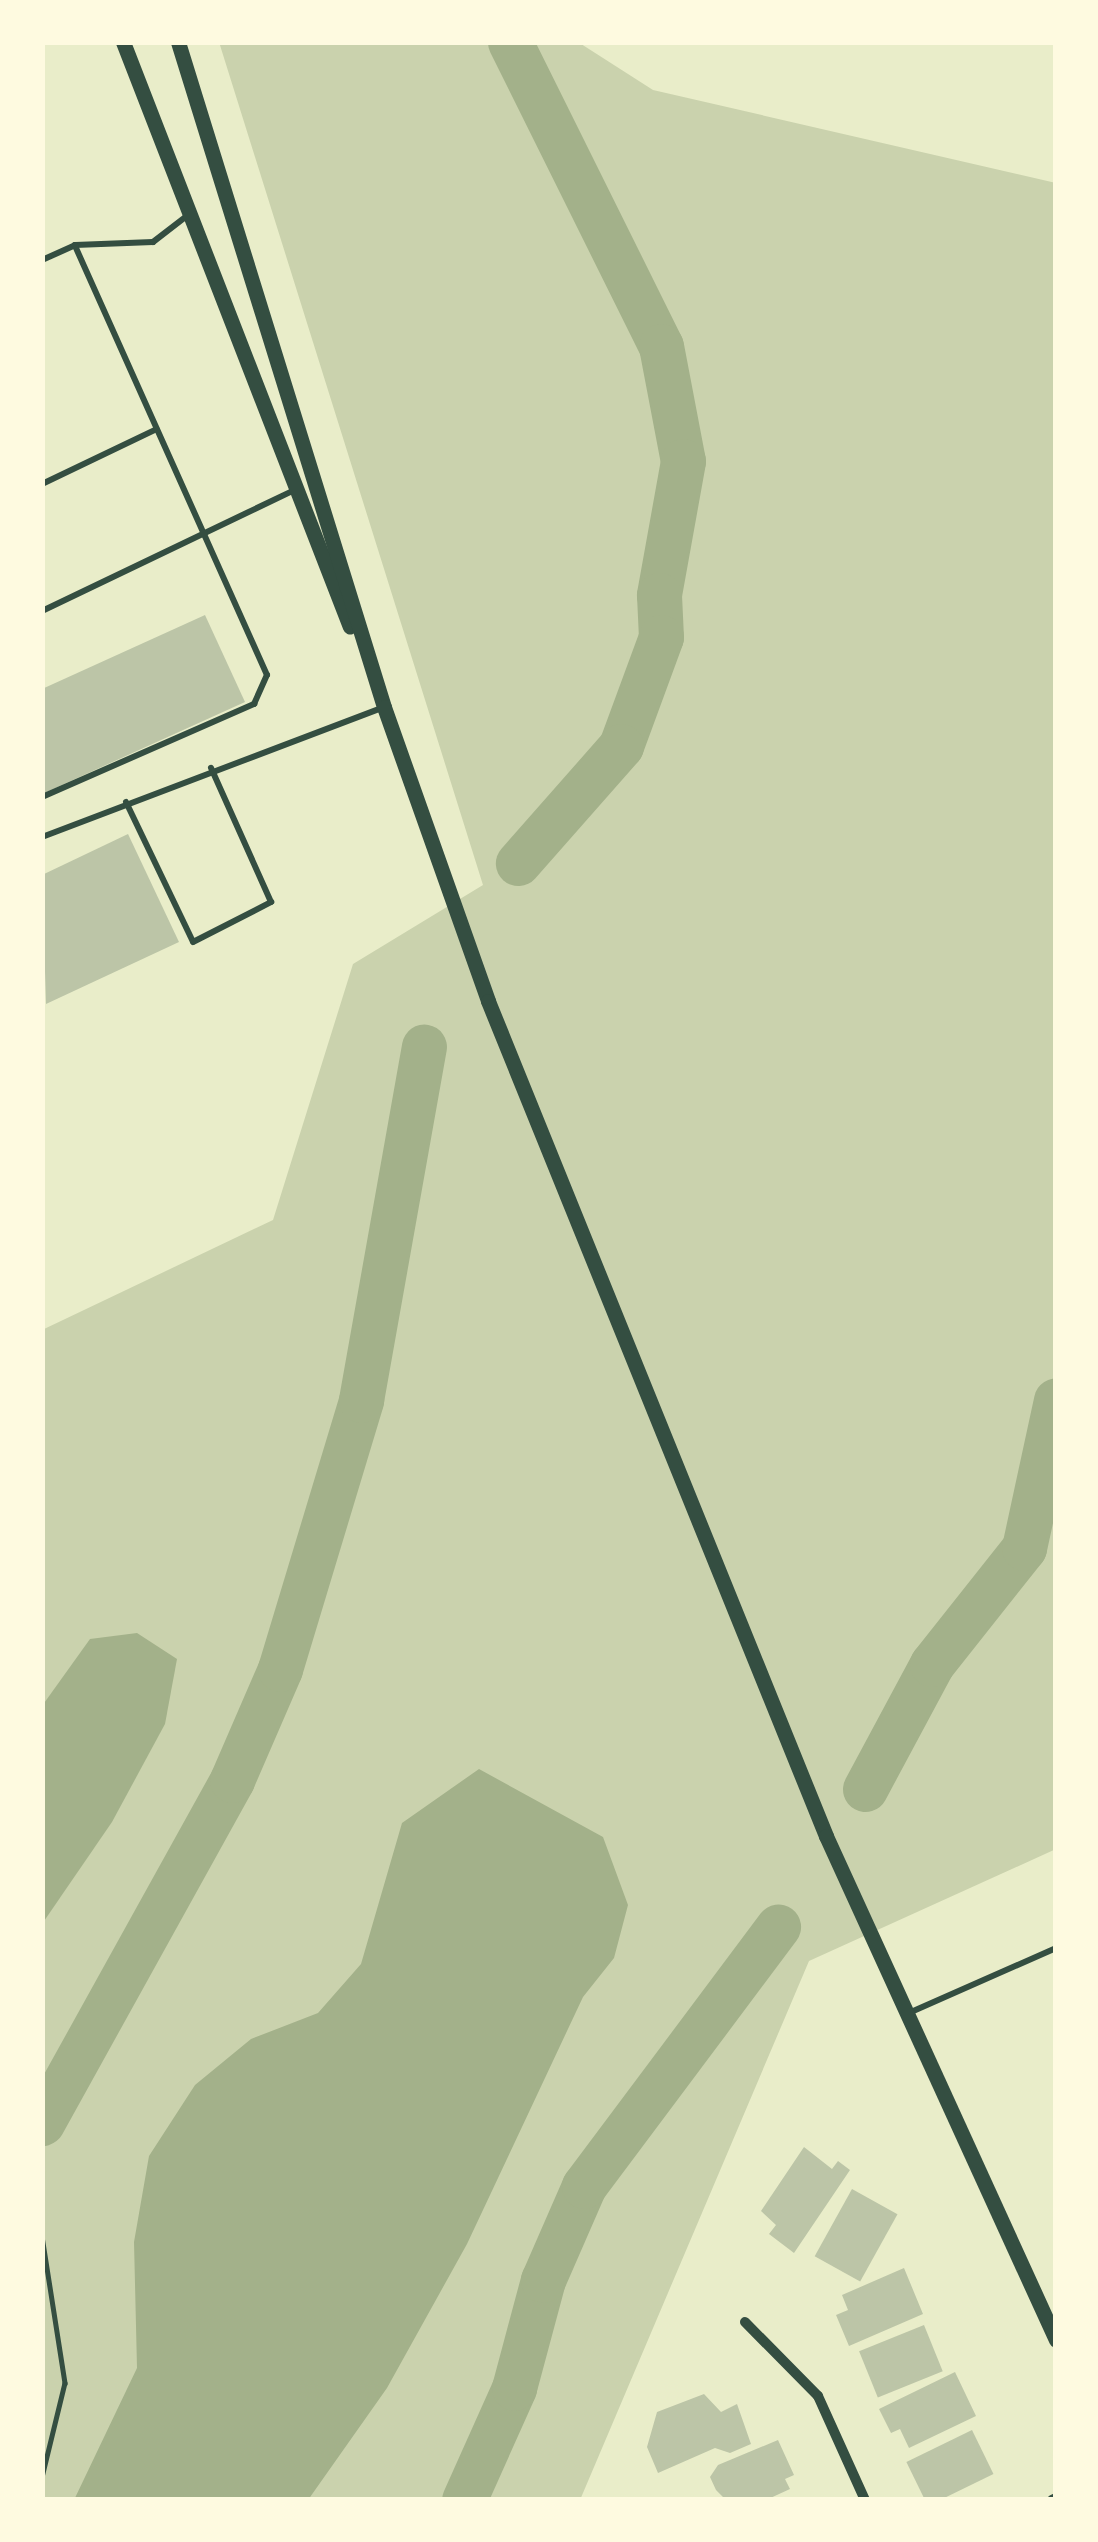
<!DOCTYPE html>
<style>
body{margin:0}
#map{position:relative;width:1098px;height:2542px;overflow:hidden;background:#e9edc9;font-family:"Noto Serif",serif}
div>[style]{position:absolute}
.green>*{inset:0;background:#cad2ad}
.water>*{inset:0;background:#a3b18a}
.river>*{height:45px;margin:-22.5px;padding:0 22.5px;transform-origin:22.5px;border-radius:22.5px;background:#a3b18a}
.building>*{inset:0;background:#bcc5a7;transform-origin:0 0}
.path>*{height:4.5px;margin:-2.25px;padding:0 2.25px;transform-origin:2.25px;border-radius:2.25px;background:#344e41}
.service>*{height:6px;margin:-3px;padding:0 3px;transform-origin:3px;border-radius:3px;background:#344e41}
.minor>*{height:10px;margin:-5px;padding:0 5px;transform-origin:5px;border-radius:5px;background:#344e41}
.secondary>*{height:15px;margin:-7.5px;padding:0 7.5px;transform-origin:7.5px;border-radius:7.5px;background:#344e41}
span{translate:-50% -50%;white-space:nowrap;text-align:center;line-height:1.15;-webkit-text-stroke:12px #fefae0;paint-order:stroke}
.frame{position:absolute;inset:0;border:45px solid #fefae0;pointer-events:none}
</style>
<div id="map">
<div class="green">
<i style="clip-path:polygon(219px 42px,578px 42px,653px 90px,1056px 183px,1056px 1849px,809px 1961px,580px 2500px,42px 2500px,42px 1330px,273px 1220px,353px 964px,483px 885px)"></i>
</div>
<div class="water">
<i style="clip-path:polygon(137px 1633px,177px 1659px,165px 1724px,112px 1822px,42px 1924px,42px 1706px,90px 1639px)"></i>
<i style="clip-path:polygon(479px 1769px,603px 1837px,628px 1905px,614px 1958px,583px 1997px,467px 2244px,387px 2388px,308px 2500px,74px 2500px,137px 2368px,134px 2242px,149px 2156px,195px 2085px,251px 2039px,318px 2013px,361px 1964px,402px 1823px)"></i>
</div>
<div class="river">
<i style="left:510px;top:42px;width:339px;rotate:63.6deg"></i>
<i style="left:661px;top:346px;width:117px;rotate:79.2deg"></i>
<i style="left:683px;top:461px;width:136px;rotate:100.2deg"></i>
<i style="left:659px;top:595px;width:42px;rotate:87.3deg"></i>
<i style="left:661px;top:637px;width:116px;rotate:110.2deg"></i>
<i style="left:621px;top:746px;width:156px;rotate:131.4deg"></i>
<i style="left:865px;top:1789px;width:142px;rotate:-61.8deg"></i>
<i style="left:932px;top:1664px;width:148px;rotate:-51.6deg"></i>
<i style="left:1024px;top:1548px;width:151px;rotate:-77.8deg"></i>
<i style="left:42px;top:2123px;width:392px;rotate:-61deg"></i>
<i style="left:232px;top:1780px;width:121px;rotate:-66.6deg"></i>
<i style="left:280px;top:1669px;width:281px;rotate:-73.2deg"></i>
<i style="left:361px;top:1400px;width:359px;rotate:-79.9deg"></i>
<i style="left:464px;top:2500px;width:123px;rotate:-65.9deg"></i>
<i style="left:514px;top:2388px;width:112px;rotate:-75deg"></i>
<i style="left:543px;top:2280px;width:103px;rotate:-66.4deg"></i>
<i style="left:584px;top:2186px;width:324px;rotate:-53.2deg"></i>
</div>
<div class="building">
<i style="clip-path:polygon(205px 615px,245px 702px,42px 794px,42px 689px)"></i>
<i style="clip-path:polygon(128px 834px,179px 942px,46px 1004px,42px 875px)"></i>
<i style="clip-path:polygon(804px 2147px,832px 2169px,838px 2161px,850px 2170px,794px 2253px,769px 2234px,776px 2225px,761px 2211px)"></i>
<i style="left:852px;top:2189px;width:52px;height:77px;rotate:29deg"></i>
<i style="clip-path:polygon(904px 2268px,923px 2314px,849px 2346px,836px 2315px,848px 2310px,842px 2295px)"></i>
<i style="left:924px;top:2325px;width:50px;height:70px;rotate:68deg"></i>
<i style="clip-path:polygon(955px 2372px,976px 2416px,909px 2448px,900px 2429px,891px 2433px,879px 2409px)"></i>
<i style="clip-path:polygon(704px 2394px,721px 2412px,737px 2404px,751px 2444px,730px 2453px,715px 2448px,658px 2473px,647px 2447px,657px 2412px)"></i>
<i style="left:972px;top:2430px;width:49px;height:73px;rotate:64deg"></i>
<i style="clip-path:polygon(778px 2440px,794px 2475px,785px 2479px,790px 2489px,766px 2500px,726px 2500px,716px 2490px,710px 2477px,718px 2465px)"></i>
</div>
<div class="path">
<i style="left:42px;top:2236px;width:149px;rotate:81.1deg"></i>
<i style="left:65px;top:2383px;width:97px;rotate:103.7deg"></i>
</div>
<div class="service">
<i style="left:42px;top:260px;width:36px;rotate:-24deg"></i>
<i style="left:75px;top:245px;width:78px;rotate:-2.2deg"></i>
<i style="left:153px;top:242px;width:44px;rotate:-37.6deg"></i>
<i style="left:42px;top:484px;width:127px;rotate:-25.6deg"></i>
<i style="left:42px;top:611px;width:278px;rotate:-25.6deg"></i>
<i style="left:42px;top:797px;width:232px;rotate:-23.7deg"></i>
<i style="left:254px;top:704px;width:32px;rotate:-66deg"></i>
<i style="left:267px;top:675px;width:471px;rotate:-114.1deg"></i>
<i style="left:126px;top:802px;width:155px;rotate:64.4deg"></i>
<i style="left:193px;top:942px;width:88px;rotate:-27.1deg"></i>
<i style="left:271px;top:902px;width:147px;rotate:-114.1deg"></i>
<i style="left:42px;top:837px;width:363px;rotate:-20.8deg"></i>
<i style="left:911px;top:2012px;width:158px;rotate:-23.8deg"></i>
</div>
<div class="minor">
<i style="left:745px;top:2322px;width:104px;rotate:45.4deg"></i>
<i style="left:818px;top:2396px;width:114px;rotate:65.7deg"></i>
<i style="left:1052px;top:2500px;width:4px;rotate:-27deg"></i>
</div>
<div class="secondary">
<i style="left:123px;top:42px;width:627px;rotate:68.79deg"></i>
<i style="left:178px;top:42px;width:696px;rotate:72.79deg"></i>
<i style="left:384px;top:707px;width:312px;rotate:70.5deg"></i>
<i style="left:488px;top:1001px;width:901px;rotate:67.96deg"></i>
<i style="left:826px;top:1836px;width:554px;rotate:65.47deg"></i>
</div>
<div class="frame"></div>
</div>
